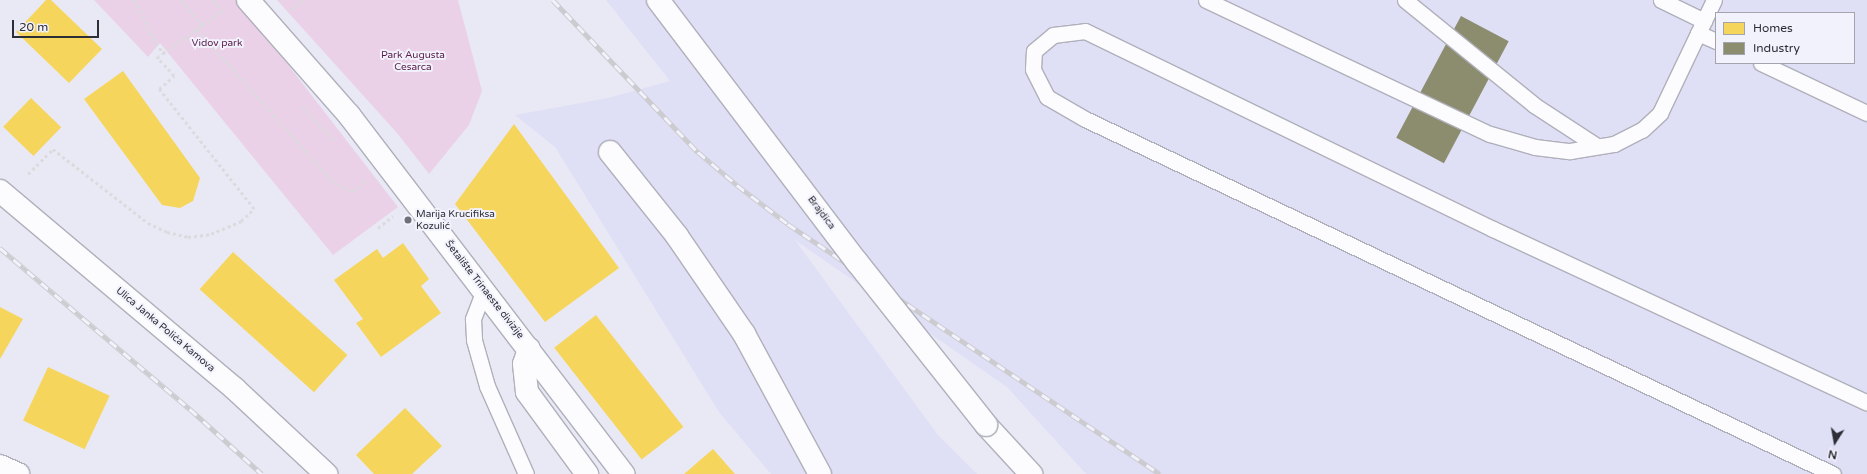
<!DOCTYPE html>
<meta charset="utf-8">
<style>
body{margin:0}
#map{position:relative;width:1867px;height:474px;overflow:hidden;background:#e9e9f6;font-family:"Varela Round",sans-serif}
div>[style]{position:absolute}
.built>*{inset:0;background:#dfdff6}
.green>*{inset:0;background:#ebd1e8}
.homes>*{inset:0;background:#f6d55c;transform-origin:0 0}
.industry>*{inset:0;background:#8c8c6e;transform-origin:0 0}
.path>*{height:2.5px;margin-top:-1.25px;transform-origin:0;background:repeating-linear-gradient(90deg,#dbdbde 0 3px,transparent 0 6px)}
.roads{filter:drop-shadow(1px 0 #b0b0bb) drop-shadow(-1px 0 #b0b0bb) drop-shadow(0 1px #b0b0bb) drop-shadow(0 -1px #b0b0bb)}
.lane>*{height:15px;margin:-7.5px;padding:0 7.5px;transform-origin:7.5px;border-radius:7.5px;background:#fcfcfe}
.street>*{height:22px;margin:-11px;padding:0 11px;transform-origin:11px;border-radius:11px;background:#fcfcfe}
.secondary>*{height:22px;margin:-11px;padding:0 11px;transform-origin:11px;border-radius:11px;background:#fcfcfe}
.primary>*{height:22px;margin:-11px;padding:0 11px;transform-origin:11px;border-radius:11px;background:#fcfcfe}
.rail>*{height:4.5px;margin-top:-2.25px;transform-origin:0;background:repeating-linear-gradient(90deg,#f2f2fc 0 9px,#ccccd0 0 18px);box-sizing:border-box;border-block:1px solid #ccccd0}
.bridges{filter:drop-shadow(1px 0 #b0b0bb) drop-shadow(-1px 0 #b0b0bb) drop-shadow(0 1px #b0b0bb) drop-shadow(0 -1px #b0b0bb)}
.primary-bridge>*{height:22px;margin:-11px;padding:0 11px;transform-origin:11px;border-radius:11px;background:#fcfcfe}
.dots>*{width:11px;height:11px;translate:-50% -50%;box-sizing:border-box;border:2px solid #f2f2fc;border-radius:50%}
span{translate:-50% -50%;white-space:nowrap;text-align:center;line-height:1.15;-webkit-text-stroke:4px #f2f2fc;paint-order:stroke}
.park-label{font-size:10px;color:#581d48}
.street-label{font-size:10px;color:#2e2e37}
.poi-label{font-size:10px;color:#2e2e37}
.left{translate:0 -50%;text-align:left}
.legend{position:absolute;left:1715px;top:12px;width:140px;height:52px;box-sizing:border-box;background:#f2f2fc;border:1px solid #a4a4ad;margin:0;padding:5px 7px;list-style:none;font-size:12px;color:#2e2e37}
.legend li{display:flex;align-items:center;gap:8px;height:20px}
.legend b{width:20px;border:1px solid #a4a4ad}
.north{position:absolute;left:1815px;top:422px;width:40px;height:40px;-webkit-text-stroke:3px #f2f2fc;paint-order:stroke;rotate:191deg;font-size:11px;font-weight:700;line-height:16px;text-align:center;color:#2e2e37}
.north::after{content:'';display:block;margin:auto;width:14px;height:18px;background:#2e2e37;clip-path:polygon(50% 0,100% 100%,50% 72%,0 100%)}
.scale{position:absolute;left:12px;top:20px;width:87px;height:18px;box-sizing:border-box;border:2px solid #2e2e37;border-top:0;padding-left:5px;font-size:12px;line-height:14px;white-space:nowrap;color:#2e2e37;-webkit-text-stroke:3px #f2f2fc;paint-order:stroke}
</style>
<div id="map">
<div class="built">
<i style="clip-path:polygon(evenodd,606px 0,1867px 0,1867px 474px,1086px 474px,1007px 387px,795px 240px,938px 435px,977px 474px,771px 474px,719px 412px,555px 147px,515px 115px,608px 98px,670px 81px,606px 0,1716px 13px,1854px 13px,1854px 63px,1716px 63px,1716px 13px)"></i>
</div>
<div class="green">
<i style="clip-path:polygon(94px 0,238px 0,398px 207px,333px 255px,160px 43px,148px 57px)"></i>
<i style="clip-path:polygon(277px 0,458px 0,482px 91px,469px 125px,429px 174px,397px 133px)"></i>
</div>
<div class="homes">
<i style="clip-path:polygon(46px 0,51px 0,102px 49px,69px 83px,16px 32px)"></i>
<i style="clip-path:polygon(123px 71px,200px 178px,193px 201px,180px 208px,162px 205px,84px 99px)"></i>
<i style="left:31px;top:98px;width:42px;height:40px;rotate:44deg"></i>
<i style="clip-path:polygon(514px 124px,619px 268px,545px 322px,455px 204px)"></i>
<i style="clip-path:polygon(403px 243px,429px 279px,421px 286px,441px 313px,381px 357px,356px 323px,363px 319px,334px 280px,377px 249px,383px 258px)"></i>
<i style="left:233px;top:252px;width:154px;height:50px;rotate:42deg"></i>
<i style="clip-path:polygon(0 307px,23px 319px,0 359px)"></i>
<i style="left:596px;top:315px;width:142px;height:53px;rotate:52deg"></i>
<i style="left:48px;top:367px;width:68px;height:59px;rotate:25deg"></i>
<i style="clip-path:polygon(405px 408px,442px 446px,412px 474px,374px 474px,356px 455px)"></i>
<i style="clip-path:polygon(713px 449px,735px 474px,684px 474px)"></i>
</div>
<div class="industry">
<i style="left:1461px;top:16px;width:54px;height:138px;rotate:28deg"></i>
</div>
<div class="path">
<i style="left:135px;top:0;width:42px;rotate:64.7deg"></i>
<i style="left:153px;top:38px;width:18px;rotate:56deg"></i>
<i style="left:163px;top:53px;width:72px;rotate:-35.4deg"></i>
<i style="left:181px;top:0;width:33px;rotate:49deg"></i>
<i style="left:214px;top:0;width:15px;rotate:53deg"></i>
<i style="left:291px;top:10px;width:16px;rotate:-40deg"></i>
<i style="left:197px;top:29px;width:203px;rotate:48.4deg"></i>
<i style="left:332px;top:181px;width:22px;rotate:27deg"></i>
<i style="left:352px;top:191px;width:13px;rotate:-32deg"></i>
<i style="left:363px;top:184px;width:6px;rotate:-90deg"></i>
<i style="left:303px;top:106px;width:47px;rotate:48.5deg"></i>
<i style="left:28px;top:174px;width:35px;rotate:-45deg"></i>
<i style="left:53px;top:149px;width:120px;rotate:37.9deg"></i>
<i style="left:148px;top:223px;width:21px;rotate:25deg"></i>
<i style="left:167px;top:232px;width:22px;rotate:13deg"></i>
<i style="left:188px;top:237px;width:23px;rotate:-7deg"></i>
<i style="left:211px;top:234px;width:33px;rotate:-23deg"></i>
<i style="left:241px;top:221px;width:18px;rotate:-43deg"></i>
<i style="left:254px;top:209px;width:153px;rotate:-128.4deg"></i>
<i style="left:159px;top:89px;width:20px;rotate:-41deg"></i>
<i style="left:174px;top:76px;width:25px;rotate:-133deg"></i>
<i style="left:157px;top:58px;width:8px;rotate:-40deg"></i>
<i style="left:378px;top:228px;width:19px;rotate:-39deg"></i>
</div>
<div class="roads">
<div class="lane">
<i style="left:1206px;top:0;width:314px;rotate:25.3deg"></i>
<i style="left:1490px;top:134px;width:47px;rotate:16.1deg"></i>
<i style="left:1535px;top:147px;width:35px;rotate:7deg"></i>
<i style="left:1570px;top:151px;width:45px;rotate:-9deg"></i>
<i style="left:1614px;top:144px;width:31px;rotate:-27deg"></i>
<i style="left:1642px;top:130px;width:25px;rotate:-43deg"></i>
<i style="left:1660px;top:113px;width:125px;rotate:-64.5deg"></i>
<i style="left:1405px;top:0;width:166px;rotate:39.1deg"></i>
<i style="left:1534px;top:105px;width:75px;rotate:33.1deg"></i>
<i style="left:1661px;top:0;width:48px;rotate:26deg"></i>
<i style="left:1698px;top:33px;width:20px;rotate:24deg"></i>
<i style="left:1761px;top:63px;width:117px;rotate:25.3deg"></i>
<i style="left:484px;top:290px;width:31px;rotate:111deg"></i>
<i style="left:473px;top:319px;width:21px;rotate:87deg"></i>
<i style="left:474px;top:340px;width:48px;rotate:74.2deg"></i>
<i style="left:487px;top:386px;width:96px;rotate:66.1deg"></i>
<i style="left:1833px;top:474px;width:828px;rotate:-154.61deg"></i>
<i style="left:1085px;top:119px;width:44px;rotate:-149.9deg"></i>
<i style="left:1047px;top:97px;width:31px;rotate:-117deg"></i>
<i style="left:1033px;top:69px;width:18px;rotate:-87deg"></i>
<i style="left:1034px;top:51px;width:25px;rotate:-40deg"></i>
<i style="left:1053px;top:35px;width:32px;rotate:-7deg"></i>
<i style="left:1085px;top:31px;width:454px;rotate:25.9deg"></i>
<i style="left:1493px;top:229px;width:412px;rotate:24.9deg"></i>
</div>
<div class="street">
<i style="left:610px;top:152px;width:107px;rotate:51.4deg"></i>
<i style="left:677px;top:236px;width:119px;rotate:55.6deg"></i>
<i style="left:744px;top:334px;width:159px;rotate:61.5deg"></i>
</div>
<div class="secondary">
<i style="left:0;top:466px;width:20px;rotate:24deg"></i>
</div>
<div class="primary">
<i style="left:248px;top:0;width:153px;rotate:48.7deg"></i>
<i style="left:349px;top:115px;width:452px;rotate:52.6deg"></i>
<i style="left:0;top:191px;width:307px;rotate:40.1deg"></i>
<i style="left:235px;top:389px;width:125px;rotate:43deg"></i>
<i style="left:529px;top:349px;width:16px;rotate:108deg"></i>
<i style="left:524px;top:364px;width:28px;rotate:84deg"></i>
<i style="left:527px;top:392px;width:102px;rotate:53.8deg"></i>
<i style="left:986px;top:425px;width:67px;rotate:47.4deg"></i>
</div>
</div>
<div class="rail">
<i style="left:553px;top:0;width:210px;rotate:46.4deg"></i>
<i style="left:698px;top:152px;width:51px;rotate:40.2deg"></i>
<i style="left:737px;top:185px;width:64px;rotate:37.4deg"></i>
<i style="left:788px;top:224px;width:448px;rotate:33.9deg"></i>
<i style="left:0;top:248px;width:249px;rotate:40.3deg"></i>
<i style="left:190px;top:409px;width:97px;rotate:42.1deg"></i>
</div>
<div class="bridges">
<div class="primary-bridge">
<i style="left:658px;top:0;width:329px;rotate:52.8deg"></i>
<i style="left:857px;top:262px;width:208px;rotate:51.6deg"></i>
</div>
</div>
<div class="dots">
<i style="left:408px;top:220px;background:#6f6f7a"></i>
</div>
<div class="park-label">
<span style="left:217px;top:44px">Vidov park</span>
<span style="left:413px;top:61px">Park Augusta<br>Cesarca</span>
</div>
<div class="street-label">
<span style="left:821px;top:213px;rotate:53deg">Brajdica</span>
<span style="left:484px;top:290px;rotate:52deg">Šetalište Trinaeste divizije</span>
<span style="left:165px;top:330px;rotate:40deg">Ulica Janka Polića Kamova</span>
</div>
<div class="poi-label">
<span class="left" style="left:416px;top:220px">Marija Krucifiksa<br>Kozulić</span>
</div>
<ul class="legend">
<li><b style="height:11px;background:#f6d55c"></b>Homes</li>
<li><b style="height:11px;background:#8c8c6e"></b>Industry</li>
</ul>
<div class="north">N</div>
<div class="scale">20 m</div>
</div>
